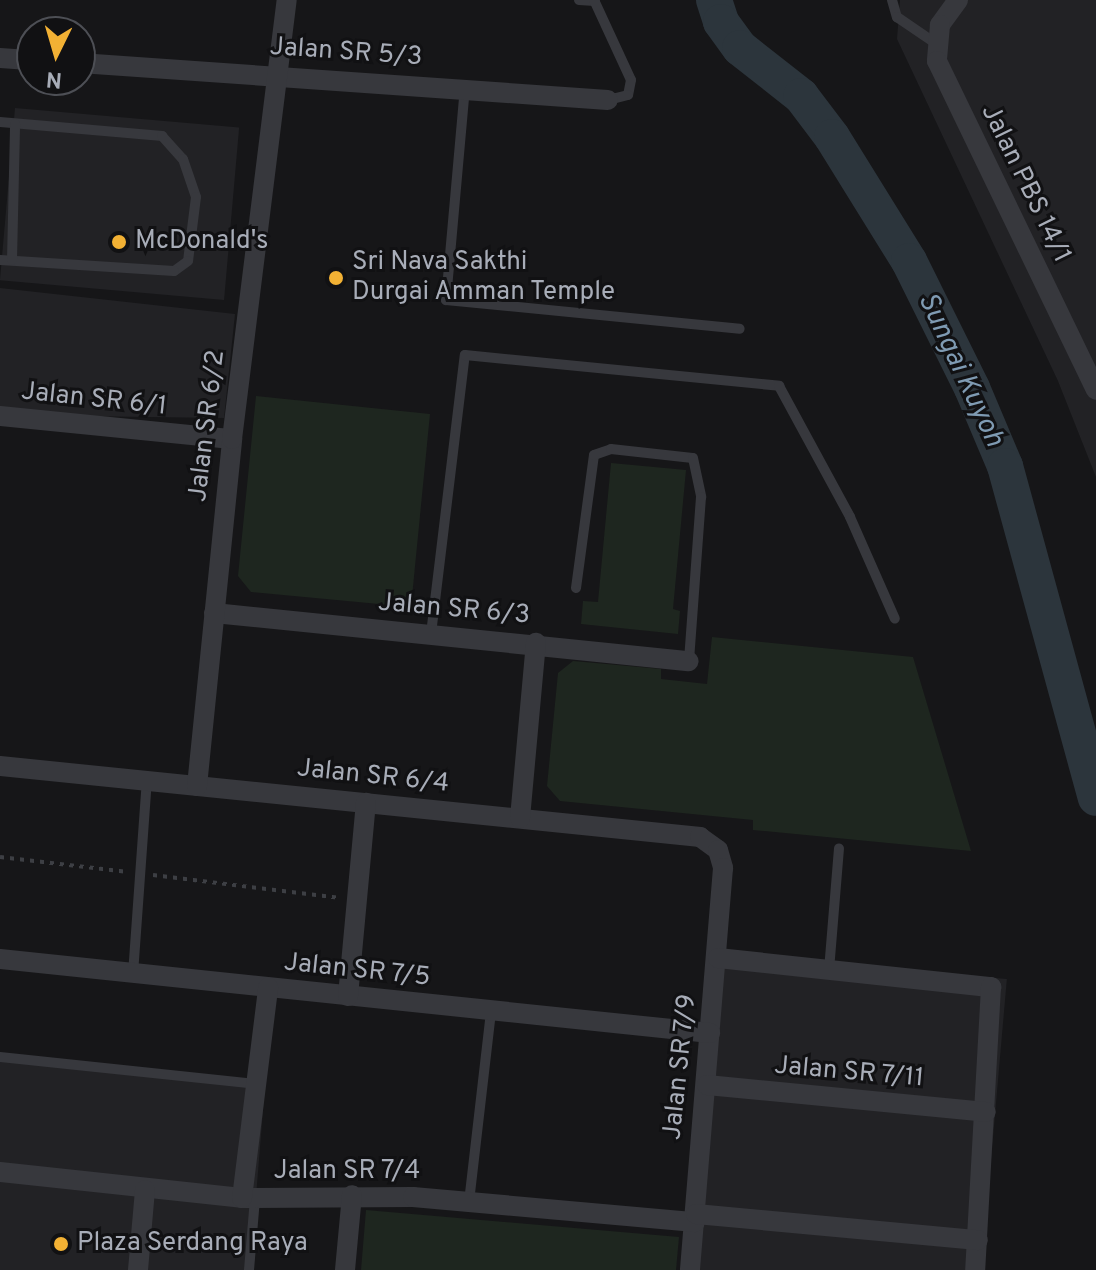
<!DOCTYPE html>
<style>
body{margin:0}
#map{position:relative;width:1096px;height:1270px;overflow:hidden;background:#161618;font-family:Overpass,sans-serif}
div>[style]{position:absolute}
.built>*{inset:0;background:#222225;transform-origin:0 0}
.green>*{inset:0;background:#1e261f}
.river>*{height:36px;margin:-18px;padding:0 18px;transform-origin:18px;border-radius:18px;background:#2c353c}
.path>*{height:4px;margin-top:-2px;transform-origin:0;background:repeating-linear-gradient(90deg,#3d3f44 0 4px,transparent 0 10px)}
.lane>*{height:10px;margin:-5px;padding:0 5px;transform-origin:5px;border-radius:5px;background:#37383d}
.street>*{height:20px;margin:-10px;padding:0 10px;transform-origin:10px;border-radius:10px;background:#37383d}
.dots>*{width:22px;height:22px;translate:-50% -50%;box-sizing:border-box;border:4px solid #111113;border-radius:50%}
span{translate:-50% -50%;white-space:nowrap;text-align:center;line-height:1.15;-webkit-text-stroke:6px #111113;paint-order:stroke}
.street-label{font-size:26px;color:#a8adb8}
.poi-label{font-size:26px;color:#a8adb8}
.left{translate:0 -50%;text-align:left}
.water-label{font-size:28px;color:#7f9bb3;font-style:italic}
.north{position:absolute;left:16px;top:16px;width:80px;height:80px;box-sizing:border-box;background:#111113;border:2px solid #4d4f55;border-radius:50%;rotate:185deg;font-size:22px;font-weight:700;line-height:32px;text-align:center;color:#a8adb8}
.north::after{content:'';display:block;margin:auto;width:28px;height:36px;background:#f2b134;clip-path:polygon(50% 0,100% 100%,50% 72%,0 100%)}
</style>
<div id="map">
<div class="built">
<i style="clip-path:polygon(900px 0,1096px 0,1096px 477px,1058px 381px,897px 39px)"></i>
<i style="left:15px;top:108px;width:225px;height:173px;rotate:5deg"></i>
<i style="clip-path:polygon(0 288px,235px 314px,224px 418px,0 415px)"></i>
<i style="left:709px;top:953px;width:299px;height:318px;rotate:5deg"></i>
<i style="clip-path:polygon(0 1053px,265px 1086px,250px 1270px,0 1270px)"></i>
</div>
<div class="green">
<i style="clip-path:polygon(256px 396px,430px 414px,411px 607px,251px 592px,238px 576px)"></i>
<i style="clip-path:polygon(611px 463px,686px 470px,673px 609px,680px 611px,678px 634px,581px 624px,583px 601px,598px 602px)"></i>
<i style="clip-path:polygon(712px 637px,913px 657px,971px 851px,753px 830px,753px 820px,560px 801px,547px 786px,558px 673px,573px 661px,661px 669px,661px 679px,707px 684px)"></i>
<i style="clip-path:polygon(366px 1210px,679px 1237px,676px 1270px,361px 1270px)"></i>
</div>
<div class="river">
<i style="left:714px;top:0;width:23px;rotate:72deg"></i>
<i style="left:721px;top:22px;width:32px;rotate:54deg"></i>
<i style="left:740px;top:48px;width:78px;rotate:38.2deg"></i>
<i style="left:801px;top:96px;width:51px;rotate:52.9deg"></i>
<i style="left:832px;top:137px;width:146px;rotate:58.2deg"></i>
<i style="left:909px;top:261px;width:142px;rotate:63.6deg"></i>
<i style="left:972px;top:388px;width:85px;rotate:67.1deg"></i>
<i style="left:1005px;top:466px;width:344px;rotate:74.7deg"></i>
</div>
<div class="path">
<i style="left:0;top:857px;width:129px;rotate:6.7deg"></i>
<i style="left:153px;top:875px;width:187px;rotate:7deg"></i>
</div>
<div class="lane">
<i style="left:579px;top:0;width:16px;rotate:4deg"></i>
<i style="left:594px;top:0;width:88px;rotate:65.2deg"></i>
<i style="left:631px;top:80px;width:15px;rotate:101deg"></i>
<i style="left:628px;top:95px;width:21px;rotate:166deg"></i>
<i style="left:892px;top:0;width:18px;rotate:74deg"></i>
<i style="left:897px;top:17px;width:46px;rotate:34.4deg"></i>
<i style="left:465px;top:87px;width:214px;rotate:95.1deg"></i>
<i style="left:446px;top:300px;width:295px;rotate:5.6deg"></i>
<i style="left:0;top:122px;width:163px;rotate:4.9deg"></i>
<i style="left:162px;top:136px;width:31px;rotate:48deg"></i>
<i style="left:183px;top:159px;width:40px;rotate:71.1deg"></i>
<i style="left:196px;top:197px;width:64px;rotate:97.1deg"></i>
<i style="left:188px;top:261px;width:17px;rotate:144deg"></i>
<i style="left:174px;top:271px;width:174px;rotate:-176.4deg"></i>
<i style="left:12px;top:260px;width:136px;rotate:-88.7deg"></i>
<i style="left:576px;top:588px;width:134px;rotate:-82.3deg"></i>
<i style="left:594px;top:455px;width:18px;rotate:-19deg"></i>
<i style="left:611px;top:449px;width:82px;rotate:6.3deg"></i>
<i style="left:693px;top:458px;width:40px;rotate:78deg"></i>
<i style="left:701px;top:497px;width:164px;rotate:94.2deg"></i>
<i style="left:431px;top:634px;width:281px;rotate:-83.1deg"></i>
<i style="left:465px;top:355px;width:316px;rotate:5.6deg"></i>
<i style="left:779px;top:386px;width:149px;rotate:61.5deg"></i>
<i style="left:850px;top:517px;width:111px;rotate:66.2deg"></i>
<i style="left:829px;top:970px;width:122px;rotate:-85.3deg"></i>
<i style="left:133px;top:974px;width:194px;rotate:-85.9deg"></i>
<i style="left:0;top:1057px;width:257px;rotate:6deg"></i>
<i style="left:469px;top:1202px;width:192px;rotate:-83.4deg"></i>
<i style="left:249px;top:1270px;width:72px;rotate:-85.2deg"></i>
</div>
<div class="street">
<i style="left:958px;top:0;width:31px;rotate:126deg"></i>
<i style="left:940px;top:25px;width:36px;rotate:95deg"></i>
<i style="left:937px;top:61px;width:365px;rotate:64.2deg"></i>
<i style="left:0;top:58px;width:32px;rotate:4deg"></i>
<i style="left:80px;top:63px;width:529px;rotate:4.01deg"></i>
<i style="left:0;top:416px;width:233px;rotate:5.7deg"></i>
<i style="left:214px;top:613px;width:477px;rotate:5.8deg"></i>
<i style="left:0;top:766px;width:704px;rotate:5.79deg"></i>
<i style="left:700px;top:837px;width:22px;rotate:36deg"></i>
<i style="left:718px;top:850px;width:19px;rotate:74deg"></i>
<i style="left:723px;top:868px;width:403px;rotate:94.7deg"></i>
<i style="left:197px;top:786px;width:349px;rotate:-84.2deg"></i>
<i style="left:232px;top:439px;width:442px;rotate:-82.9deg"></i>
<i style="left:520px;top:818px;width:176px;rotate:-84.8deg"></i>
<i style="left:718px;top:958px;width:275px;rotate:6.1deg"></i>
<i style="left:991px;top:987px;width:283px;rotate:93.2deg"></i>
<i style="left:0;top:959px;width:714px;rotate:5.95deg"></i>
<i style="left:348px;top:996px;width:194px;rotate:-84.7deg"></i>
<i style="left:707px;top:1085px;width:280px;rotate:5.5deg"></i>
<i style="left:0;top:1172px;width:243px;rotate:6.1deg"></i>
<i style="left:242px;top:1198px;width:171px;rotate:-0.3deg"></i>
<i style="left:413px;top:1197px;width:283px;rotate:5.1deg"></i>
<i style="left:242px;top:1198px;width:212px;rotate:-82.9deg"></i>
<i style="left:696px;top:1214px;width:283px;rotate:5.3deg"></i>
<i style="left:138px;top:1270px;width:80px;rotate:-85deg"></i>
<i style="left:345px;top:1270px;width:75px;rotate:-84.7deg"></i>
</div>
<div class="dots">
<i style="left:119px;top:242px;background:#f2b134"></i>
<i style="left:336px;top:278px;background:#f2b134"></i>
<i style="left:61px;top:1244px;background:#f2b134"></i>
</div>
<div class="street-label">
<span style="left:346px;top:53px;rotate:4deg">Jalan SR 5/3</span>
<span style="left:1025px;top:184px;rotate:64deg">Jalan PBS 14/1</span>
<span style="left:94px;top:400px;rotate:6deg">Jalan SR 6/1</span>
<span style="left:208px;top:426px;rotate:-83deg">Jalan SR 6/2</span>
<span style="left:454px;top:610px;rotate:5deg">Jalan SR 6/3</span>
<span style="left:373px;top:777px;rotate:6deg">Jalan SR 6/4</span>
<span style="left:357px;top:971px;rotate:6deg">Jalan SR 7/5</span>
<span style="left:681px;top:1067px;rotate:-84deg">Jalan SR 7/9</span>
<span style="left:849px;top:1073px;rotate:5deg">Jalan SR 7/11</span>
<span style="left:347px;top:1172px">Jalan SR 7/4</span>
</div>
<div class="poi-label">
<span class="left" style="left:135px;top:242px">McDonald's</span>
<span class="left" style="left:352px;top:278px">Sri Nava Sakthi<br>Durgai Amman Temple</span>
<span class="left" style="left:77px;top:1244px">Plaza Serdang Raya</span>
</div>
<div class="water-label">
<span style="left:960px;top:370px;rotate:65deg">Sungai Kuyoh</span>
</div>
<div class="north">N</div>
</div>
